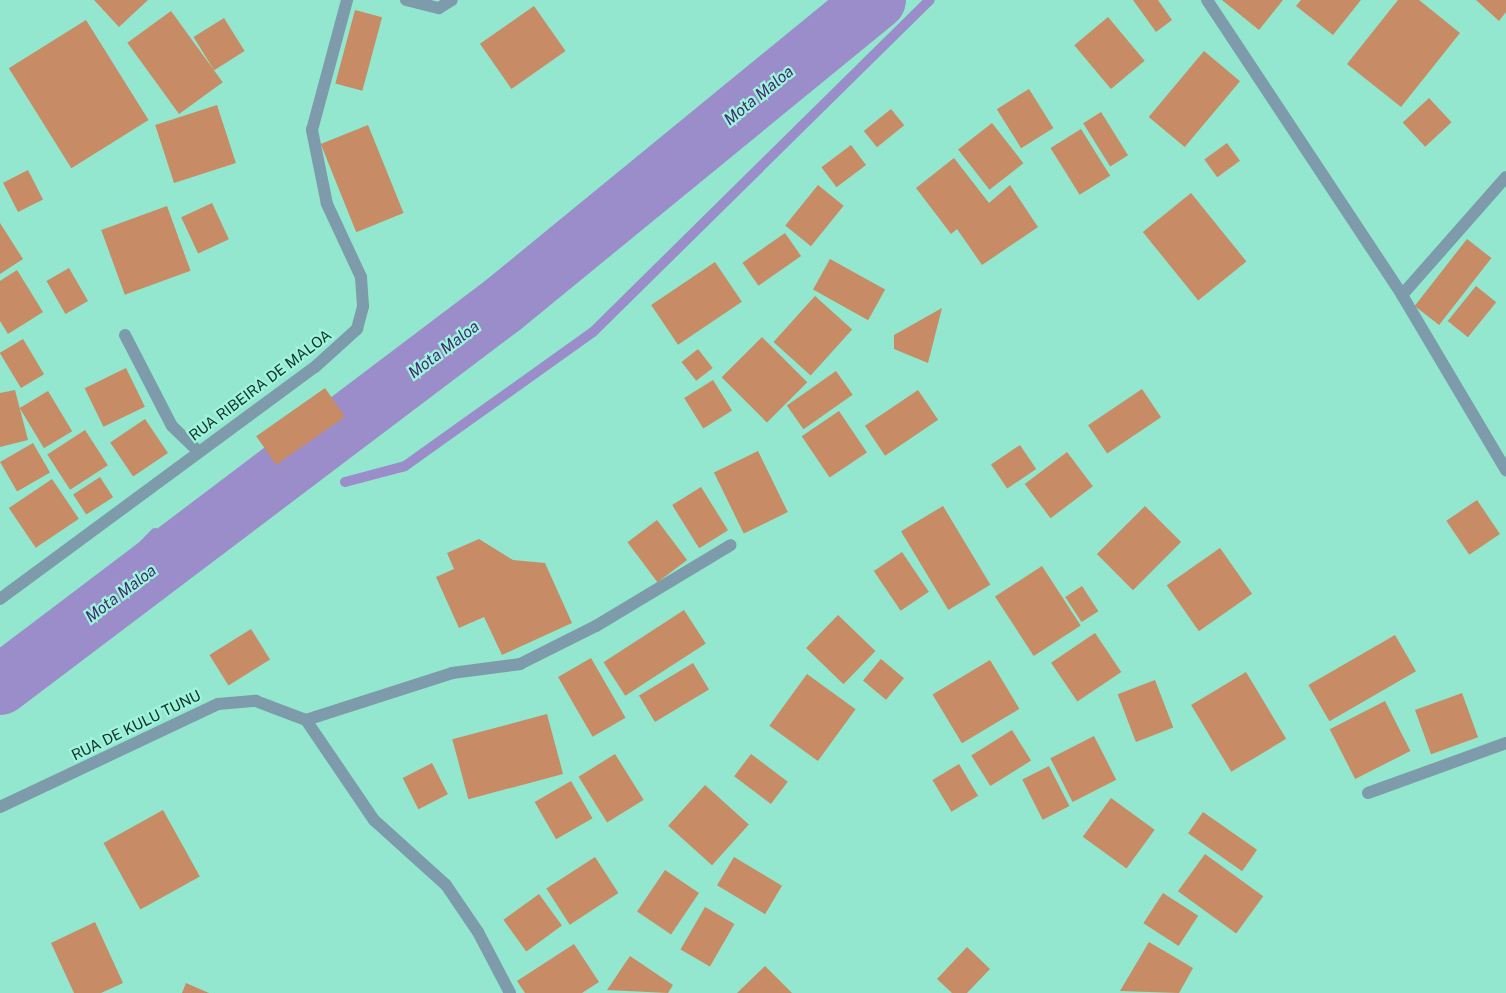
<!DOCTYPE html>
<style>
body{margin:0}
#map{position:relative;width:1506px;height:993px;overflow:hidden;background:#92e7ce;font-family:"Public Sans",sans-serif}
div>[style]{position:absolute}
.stream>*{height:10px;margin:-5px;padding:0 5px;transform-origin:5px;border-radius:5px;background:#9a8dc9}
.river>*{height:60px;margin:-30px;padding:0 30px;transform-origin:30px;border-radius:30px;background:#9a8dc9}
.building>*{inset:0;background:#c78b65;transform-origin:0 0}
.service>*{height:12px;margin:-6px;padding:0 6px;transform-origin:6px;border-radius:6px;background:#7e9bab}
.minor>*{height:12px;margin:-6px;padding:0 6px;transform-origin:6px;border-radius:6px;background:#7e9bab}
.tertiary>*{height:12px;margin:-6px;padding:0 6px;transform-origin:6px;border-radius:6px;background:#7e9bab}
span{translate:-50% -50%;white-space:nowrap;text-align:center;line-height:1.15;-webkit-text-stroke:4.5px #9ff4db;paint-order:stroke}
.street-label{font-size:15px;color:#10342b}
.water-label{font-size:16px;color:#402a72;font-style:italic}
</style>
<div id="map">
<div class="stream">
<i style="left:345px;top:482px;width:62px;rotate:-14.9deg"></i>
<i style="left:405px;top:466px;width:231px;rotate:-35.5deg"></i>
<i style="left:593px;top:332px;width:473px;rotate:-44.6deg"></i>
<i style="left:125px;top:564px;width:43px;rotate:-45.9deg"></i>
</div>
<div class="river">
<i style="left:0;top:685px;width:630px;rotate:-37.07deg"></i>
<i style="left:503px;top:305px;width:482px;rotate:-39.3deg"></i>
</div>
<div class="building">
<i style="clip-path:polygon(94px 0,148px 0,119px 27px)"></i>
<i style="clip-path:polygon(1133px 0,1158px 0,1172px 20px,1156px 32px)"></i>
<i style="clip-path:polygon(1222px 0,1283px 0,1259px 30px)"></i>
<i style="clip-path:polygon(1301px 0,1361px 0,1333px 35px,1296px 6px)"></i>
<i style="clip-path:polygon(1398px 0,1419px 0,1460px 33px,1401px 107px,1347px 64px)"></i>
<i style="clip-path:polygon(1476px 0,1506px 0,1506px 12px,1499px 21px)"></i>
<i style="left:534px;top:6px;width:55px;height:66px;rotate:55deg"></i>
<i style="left:355px;top:10px;width:28px;height:76px;rotate:15deg"></i>
<i style="left:171px;top:11px;width:88px;height:54px;rotate:54deg"></i>
<i style="left:1108px;top:17px;width:57px;height:44px;rotate:50deg"></i>
<i style="left:224px;top:18px;width:39px;height:36px;rotate:58deg"></i>
<i style="left:86px;top:20px;width:118px;height:91px;rotate:58deg"></i>
<i style="left:1204px;top:51px;width:47px;height:86px;rotate:40deg"></i>
<i style="left:1029px;top:89px;width:46px;height:38px;rotate:58deg"></i>
<i style="left:1429px;top:98px;width:33px;height:36px;rotate:47deg"></i>
<i style="left:217px;top:105px;width:61px;height:65px;rotate:72deg"></i>
<i style="left:891px;top:109px;width:21px;height:35px;rotate:51deg"></i>
<i style="left:1101px;top:112px;width:51px;height:21px;rotate:58deg"></i>
<i style="left:992px;top:123px;width:51px;height:43px;rotate:52deg"></i>
<i style="left:368px;top:125px;width:95px;height:51px;rotate:68deg"></i>
<i style="left:1081px;top:129px;width:55px;height:36px;rotate:58deg"></i>
<i style="left:1227px;top:143px;width:22px;height:28px;rotate:54deg"></i>
<i style="left:851px;top:145px;width:25px;height:37px;rotate:53deg"></i>
<i style="clip-path:polygon(954px 158px,989px 203px,1010px 185px,1038px 227px,982px 265px,957px 229px,951px 234px,916px 188px)"></i>
<i style="left:28px;top:170px;width:33px;height:28px;rotate:63deg"></i>
<i style="left:818px;top:185px;width:33px;height:52px;rotate:39deg"></i>
<i style="left:1191px;top:193px;width:88px;height:62px;rotate:51deg"></i>
<i style="left:212px;top:203px;width:40px;height:34px;rotate:65deg"></i>
<i style="left:167px;top:206px;width:69px;height:70px;rotate:70deg"></i>
<i style="clip-path:polygon(0 223px,23px 259px,0 274px)"></i>
<i style="left:785px;top:233px;width:28px;height:52px;rotate:55deg"></i>
<i style="left:1467px;top:239px;width:31px;height:85px;rotate:38deg"></i>
<i style="left:830px;top:259px;width:63px;height:35px;rotate:29deg"></i>
<i style="left:715px;top:262px;width:48px;height:77px;rotate:56deg"></i>
<i style="left:69px;top:268px;width:38px;height:26px;rotate:60deg"></i>
<i style="clip-path:polygon(17px 270px,43px 312px,8px 334px,0 321px,0 281px)"></i>
<i style="left:1476px;top:286px;width:26px;height:45px;rotate:39deg"></i>
<i style="left:815px;top:296px;width:50px;height:62px;rotate:42deg"></i>
<i style="clip-path:polygon(942px 308px,928px 363px,894px 349px,894px 335px)"></i>
<i style="left:762px;top:337px;width:64px;height:57px;rotate:45deg"></i>
<i style="left:23px;top:339px;width:41px;height:27px;rotate:59deg"></i>
<i style="left:698px;top:349px;width:24px;height:21px;rotate:52deg"></i>
<i style="left:126px;top:368px;width:43px;height:46px;rotate:64deg"></i>
<i style="left:836px;top:371px;width:29px;height:60px;rotate:55deg"></i>
<i style="left:713px;top:380px;width:36px;height:34px;rotate:58deg"></i>
<i style="left:325px;top:388px;width:35px;height:84px;rotate:55deg"></i>
<i style="left:1142px;top:389px;width:34px;height:65px;rotate:56deg"></i>
<i style="clip-path:polygon(15px 390px,28px 440px,0 447px,0 393px)"></i>
<i style="left:918px;top:390px;width:36px;height:64px;rotate:56deg"></i>
<i style="left:48px;top:391px;width:47px;height:33px;rotate:59deg"></i>
<i style="left:839px;top:411px;width:50px;height:45px;rotate:56deg"></i>
<i style="left:145px;top:419px;width:41px;height:42px;rotate:56deg"></i>
<i style="left:85px;top:430px;width:42px;height:45px;rotate:57deg"></i>
<i style="left:33px;top:443px;width:34px;height:38px;rotate:60deg"></i>
<i style="left:1020px;top:445px;width:29px;height:35px;rotate:56deg"></i>
<i style="left:758px;top:451px;width:68px;height:49px;rotate:64deg"></i>
<i style="left:1067px;top:452px;width:43px;height:53px;rotate:53deg"></i>
<i style="left:100px;top:477px;width:24px;height:32px;rotate:57deg"></i>
<i style="left:52px;top:479px;width:48px;height:52px;rotate:56deg"></i>
<i style="left:701px;top:487px;width:51px;height:34px;rotate:58deg"></i>
<i style="left:1477px;top:500px;width:41px;height:37px;rotate:56deg"></i>
<i style="left:943px;top:506px;width:92px;height:49px;rotate:59deg"></i>
<i style="left:1145px;top:506px;width:51px;height:68px;rotate:45deg"></i>
<i style="left:657px;top:520px;width:50px;height:37px;rotate:53deg"></i>
<i style="clip-path:polygon(479px 539px,513px 560px,545px 563px,572px 623px,502px 655px,484px 617px,459px 628px,436px 577px,454px 569px,447px 553px)"></i>
<i style="left:1220px;top:548px;width:56px;height:65px;rotate:55deg"></i>
<i style="left:902px;top:552px;width:48px;height:34px;rotate:56deg"></i>
<i style="left:1042px;top:566px;width:71px;height:56px;rotate:57deg"></i>
<i style="left:1082px;top:586px;width:30px;height:20px;rotate:57deg"></i>
<i style="left:684px;top:610px;width:40px;height:96px;rotate:57deg"></i>
<i style="left:838px;top:615px;width:52px;height:46px;rotate:44deg"></i>
<i style="left:251px;top:629px;width:36px;height:49px;rotate:58deg"></i>
<i style="left:1095px;top:633px;width:47px;height:53px;rotate:56deg"></i>
<i style="left:1395px;top:635px;width:42px;height:100px;rotate:60deg"></i>
<i style="left:591px;top:658px;width:69px;height:38px;rotate:60deg"></i>
<i style="left:881px;top:659px;width:30px;height:28px;rotate:40deg"></i>
<i style="left:990px;top:660px;width:57px;height:67px;rotate:59deg"></i>
<i style="left:693px;top:663px;width:31px;height:63px;rotate:59deg"></i>
<i style="left:1246px;top:672px;width:78px;height:64px;rotate:59deg"></i>
<i style="left:807px;top:674px;width:60px;height:64px;rotate:36deg"></i>
<i style="left:1155px;top:680px;width:51px;height:40px;rotate:69deg"></i>
<i style="left:1462px;top:693px;width:47px;height:50px;rotate:70deg"></i>
<i style="left:1385px;top:701px;width:56px;height:62px;rotate:63deg"></i>
<i style="left:547px;top:714px;width:62px;height:98px;rotate:75deg"></i>
<i style="left:1012px;top:730px;width:36px;height:48px;rotate:58deg"></i>
<i style="left:1094px;top:736px;width:49px;height:49px;rotate:63deg"></i>
<i style="left:615px;top:754px;width:54px;height:43px;rotate:58deg"></i>
<i style="left:751px;top:754px;width:46px;height:28px;rotate:37deg"></i>
<i style="left:432px;top:763px;width:35px;height:33px;rotate:63deg"></i>
<i style="left:959px;top:764px;width:37px;height:31px;rotate:59deg"></i>
<i style="left:1049px;top:766px;width:45px;height:30px;rotate:63deg"></i>
<i style="left:571px;top:781px;width:43px;height:42px;rotate:60deg"></i>
<i style="left:705px;top:785px;width:59px;height:55px;rotate:42deg"></i>
<i style="left:1111px;top:798px;width:54px;height:48px;rotate:36deg"></i>
<i style="left:163px;top:810px;width:76px;height:68px;rotate:61deg"></i>
<i style="left:1203px;top:812px;width:66px;height:26px;rotate:35deg"></i>
<i style="left:1205px;top:854px;width:72px;height:46px;rotate:36deg"></i>
<i style="left:595px;top:857px;width:43px;height:58px;rotate:57deg"></i>
<i style="left:734px;top:857px;width:56px;height:33px;rotate:31deg"></i>
<i style="left:665px;top:870px;width:41px;height:50px;rotate:34deg"></i>
<i style="left:1163px;top:893px;width:42px;height:36px;rotate:33deg"></i>
<i style="left:539px;top:894px;width:39px;height:44px;rotate:54deg"></i>
<i style="left:705px;top:907px;width:34px;height:49px;rotate:30deg"></i>
<i style="clip-path:polygon(95px 922px,123px 983px,101px 993px,74px 993px,51px 943px)"></i>
<i style="clip-path:polygon(1149px 942px,1193px 968px,1179px 993px,1120px 991px)"></i>
<i style="clip-path:polygon(574px 944px,599px 982px,582px 993px,525px 993px,517px 981px)"></i>
<i style="clip-path:polygon(967px 947px,990px 969px,967px 993px,952px 993px,937px 979px)"></i>
<i style="clip-path:polygon(630px 956px,673px 985px,668px 993px,607px 990px)"></i>
<i style="clip-path:polygon(765px 966px,792px 993px,737px 993px)"></i>
<i style="clip-path:polygon(186px 983px,209px 993px,182px 993px)"></i>
</div>
<div class="service">
<i style="left:406px;top:0;width:34px;rotate:14deg"></i>
<i style="left:439px;top:8px;width:15px;rotate:-32deg"></i>
<i style="left:125px;top:335px;width:102px;rotate:62.7deg"></i>
<i style="left:172px;top:426px;width:37px;rotate:44deg"></i>
</div>
<div class="minor">
<i style="left:1207px;top:0;width:354px;rotate:56.5deg"></i>
<i style="left:1402px;top:295px;width:204px;rotate:59.3deg"></i>
<i style="left:1402px;top:295px;width:157px;rotate:-48.6deg"></i>
<i style="left:306px;top:720px;width:153px;rotate:-17.8deg"></i>
<i style="left:452px;top:673px;width:69px;rotate:-7.5deg"></i>
<i style="left:520px;top:664px;width:85px;rotate:-26.6deg"></i>
<i style="left:596px;top:626px;width:157px;rotate:-31deg"></i>
<i style="left:1368px;top:793px;width:147px;rotate:-19.9deg"></i>
<i style="left:0;top:807px;width:241px;rotate:-25.3deg"></i>
<i style="left:218px;top:704px;width:38px;rotate:-5deg"></i>
<i style="left:256px;top:701px;width:53px;rotate:20.8deg"></i>
<i style="left:306px;top:720px;width:121px;rotate:55.8deg"></i>
<i style="left:374px;top:820px;width:97px;rotate:42.1deg"></i>
<i style="left:446px;top:885px;width:57px;rotate:55.8deg"></i>
<i style="left:478px;top:932px;width:69px;rotate:62.3deg"></i>
</div>
<div class="tertiary">
<i style="left:0;top:599px;width:391px;rotate:-36.4deg"></i>
<i style="left:315px;top:367px;width:57px;rotate:-42.1deg"></i>
<i style="left:357px;top:329px;width:24px;rotate:-75deg"></i>
<i style="left:363px;top:306px;width:29px;rotate:-94deg"></i>
<i style="left:361px;top:277px;width:81px;rotate:-115deg"></i>
<i style="left:327px;top:204px;width:76px;rotate:-101.5deg"></i>
<i style="left:312px;top:130px;width:135px;rotate:-74.9deg"></i>
</div>
<div class="street-label">
<span style="left:260px;top:385px;rotate:-37deg">RUA RIBEIRA DE MALOA</span>
<span style="left:136px;top:725px;rotate:-26deg">RUA DE KULU TUNU</span>
</div>
<div class="water-label">
<span style="left:759px;top:96px;rotate:-39deg">Mota Maloa</span>
<span style="left:444px;top:350px;rotate:-37deg">Mota Maloa</span>
<span style="left:121px;top:594px;rotate:-37deg">Mota Maloa</span>
</div>
</div>
